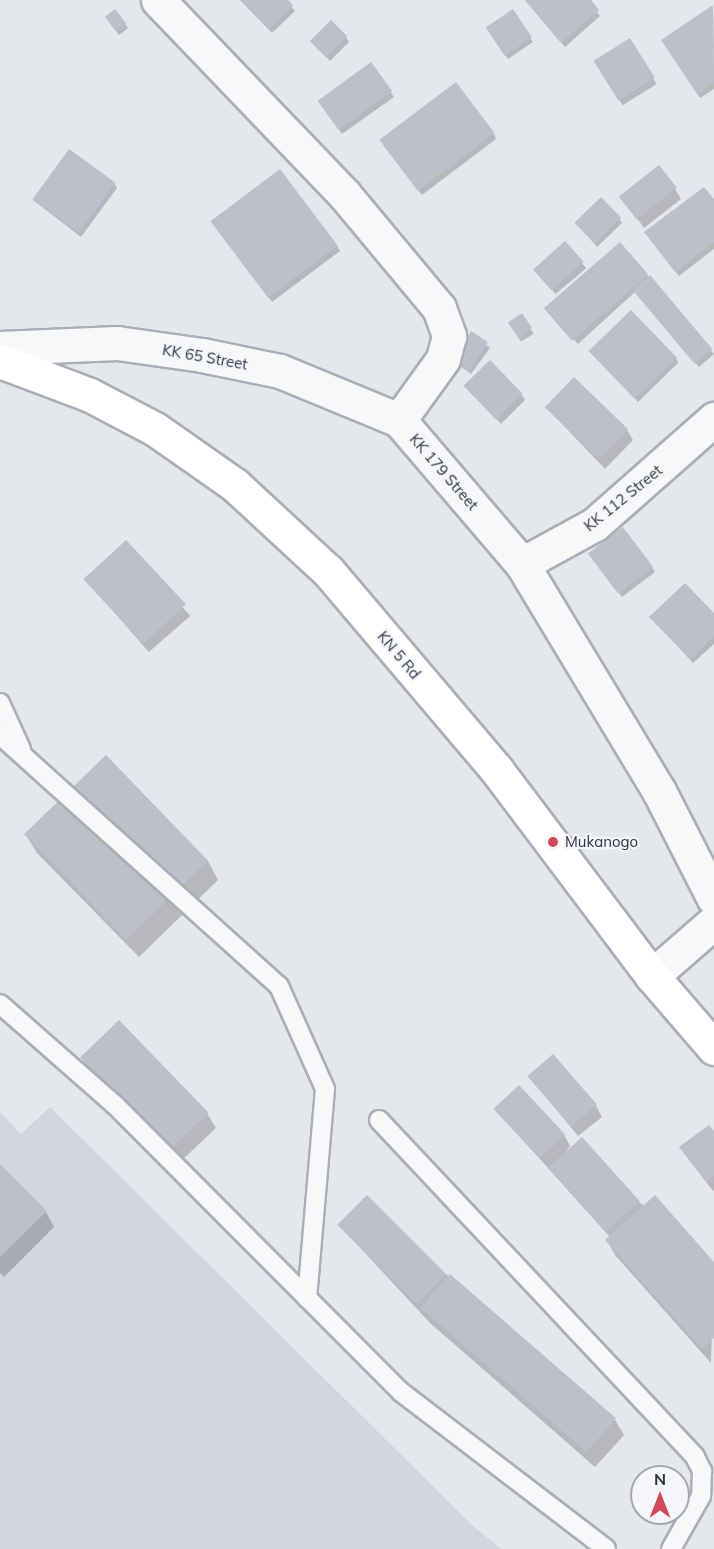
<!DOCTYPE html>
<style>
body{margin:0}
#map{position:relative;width:714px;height:1549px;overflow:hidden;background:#e4e7ec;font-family:Mulish,sans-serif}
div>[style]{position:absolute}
.built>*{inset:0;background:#d2d6de}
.shadow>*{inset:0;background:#0003;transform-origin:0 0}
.building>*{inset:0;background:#bbc0ca;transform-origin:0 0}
.roads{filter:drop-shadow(2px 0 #a9aeb7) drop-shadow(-2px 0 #a9aeb7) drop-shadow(0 2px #a9aeb7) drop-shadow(0 -2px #a9aeb7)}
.service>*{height:18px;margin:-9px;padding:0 9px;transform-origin:9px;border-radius:9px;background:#f7f8fa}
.minor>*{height:33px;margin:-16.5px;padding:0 16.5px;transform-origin:16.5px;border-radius:16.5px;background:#f7f8fa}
.secondary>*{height:33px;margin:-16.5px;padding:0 16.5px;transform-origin:16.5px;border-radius:16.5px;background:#fff}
.dots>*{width:16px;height:16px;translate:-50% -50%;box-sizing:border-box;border:3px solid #f4f6f9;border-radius:50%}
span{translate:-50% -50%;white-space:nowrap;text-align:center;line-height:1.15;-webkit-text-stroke:4.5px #f4f6f9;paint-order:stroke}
.street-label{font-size:15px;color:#2b3445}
.poi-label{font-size:15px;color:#2b3445}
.left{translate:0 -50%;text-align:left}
.north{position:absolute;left:630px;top:1465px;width:60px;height:60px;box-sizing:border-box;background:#f4f6f9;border:2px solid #a4a8b1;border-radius:50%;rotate:0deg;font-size:16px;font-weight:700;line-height:24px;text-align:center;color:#2b3445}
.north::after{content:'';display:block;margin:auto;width:21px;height:27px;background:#d1495b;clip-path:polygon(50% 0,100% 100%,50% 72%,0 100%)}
</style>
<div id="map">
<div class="built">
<i style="clip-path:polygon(50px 1107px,473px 1526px,501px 1549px,0 1549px,0 1112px,21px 1134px)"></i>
</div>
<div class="shadow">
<i style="clip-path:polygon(240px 0,286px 0,295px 11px,272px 33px)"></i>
<i style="clip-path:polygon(525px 0,589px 0,600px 16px,565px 47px)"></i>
<i style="clip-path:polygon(713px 7px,714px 89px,700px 98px,666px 45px)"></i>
<i style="clip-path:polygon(110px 23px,125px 24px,128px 28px,119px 35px)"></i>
<i style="clip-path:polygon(490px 32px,530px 38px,533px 42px,508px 59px)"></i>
<i style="clip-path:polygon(346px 37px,349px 42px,330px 61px,312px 42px)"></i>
<i style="left:629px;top:40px;width:52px;height:40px;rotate:58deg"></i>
<i style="clip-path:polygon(371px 64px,394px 97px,342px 134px,322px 106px)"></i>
<i style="clip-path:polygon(494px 134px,496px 139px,422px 195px,384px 146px)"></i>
<i style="clip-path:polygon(114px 183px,117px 188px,81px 237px,33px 200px)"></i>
<i style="clip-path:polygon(675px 189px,681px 199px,644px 228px,621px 196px)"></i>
<i style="clip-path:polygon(714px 201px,714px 249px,679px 276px,649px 237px)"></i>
<i style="clip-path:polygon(619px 218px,622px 223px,597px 247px,576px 222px)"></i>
<i style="clip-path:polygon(215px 227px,337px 246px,340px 251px,272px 302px)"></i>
<i style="left:565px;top:243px;width:33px;height:40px;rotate:50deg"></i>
<i style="clip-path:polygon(647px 275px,714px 354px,699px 367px,635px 292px,578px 344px,550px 314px)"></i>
<i style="left:522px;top:315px;width:22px;height:15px;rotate:58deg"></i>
<i style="clip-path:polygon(471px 333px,490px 348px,471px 374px,456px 363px)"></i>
<i style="clip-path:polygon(591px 352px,676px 358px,678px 363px,638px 402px)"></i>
<i style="clip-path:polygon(466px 386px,522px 395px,525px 400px,501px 424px)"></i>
<i style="clip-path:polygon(546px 407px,627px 430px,633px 440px,605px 469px)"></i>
<i style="left:126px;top:542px;width:98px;height:55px;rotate:49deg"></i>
<i style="clip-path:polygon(593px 558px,652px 567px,655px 572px,622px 597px)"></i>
<i style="clip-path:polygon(714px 615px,714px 644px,693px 663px,651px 617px)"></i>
<i style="clip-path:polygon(26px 835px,208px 861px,218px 880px,139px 957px,37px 853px)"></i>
<i style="clip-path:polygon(82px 1057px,207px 1113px,216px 1128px,179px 1163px,91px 1072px)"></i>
<i style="clip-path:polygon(529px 1076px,596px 1106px,602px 1117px,578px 1136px)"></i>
<i style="clip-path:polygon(495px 1109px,564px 1135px,570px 1146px,560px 1159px,639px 1202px,714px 1264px,711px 1363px,615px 1255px,607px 1240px,610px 1237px)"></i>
<i style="clip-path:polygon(714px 1134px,714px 1190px,713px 1191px,681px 1148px)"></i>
<i style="clip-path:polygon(0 1167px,46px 1212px,54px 1227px,4px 1277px,0 1273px)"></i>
<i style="clip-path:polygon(339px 1225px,446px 1274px,615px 1420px,624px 1435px,595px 1467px,430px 1323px)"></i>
</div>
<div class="building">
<i style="clip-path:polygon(241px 0,288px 0,293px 5px,269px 29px)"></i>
<i style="clip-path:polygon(525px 0,591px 0,599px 10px,561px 43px)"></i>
<i style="clip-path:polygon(713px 5px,714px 82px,697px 94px,661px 40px)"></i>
<i style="left:115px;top:9px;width:18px;height:13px;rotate:52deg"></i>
<i style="left:513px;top:9px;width:34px;height:33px;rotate:56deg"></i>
<i style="left:331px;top:20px;width:23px;height:30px;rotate:45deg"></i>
<i style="left:630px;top:38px;width:47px;height:43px;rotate:58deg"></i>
<i style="left:371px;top:62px;width:36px;height:66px;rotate:54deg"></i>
<i style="left:456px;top:82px;width:64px;height:96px;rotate:53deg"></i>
<i style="left:69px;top:149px;width:57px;height:62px;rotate:36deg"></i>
<i style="left:659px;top:165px;width:29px;height:51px;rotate:52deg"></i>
<i style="left:280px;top:169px;width:96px;height:87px;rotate:53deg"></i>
<i style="clip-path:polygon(704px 187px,714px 199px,714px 242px,675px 272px,644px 232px)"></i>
<i style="left:601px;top:197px;width:29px;height:37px;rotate:46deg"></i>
<i style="left:565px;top:241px;width:28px;height:43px;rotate:48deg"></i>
<i style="left:620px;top:242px;width:43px;height:101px;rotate:49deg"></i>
<i style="left:650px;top:275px;width:97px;height:23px;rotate:50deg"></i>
<i style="left:631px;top:310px;width:66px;height:59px;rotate:46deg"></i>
<i style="left:522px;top:313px;width:18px;height:17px;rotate:56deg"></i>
<i style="left:471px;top:331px;width:20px;height:34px;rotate:33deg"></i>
<i style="left:490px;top:360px;width:47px;height:37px;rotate:46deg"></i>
<i style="left:574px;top:377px;width:75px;height:42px;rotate:44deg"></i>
<i style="left:623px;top:527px;width:50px;height:44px;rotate:53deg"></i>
<i style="left:126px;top:540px;width:88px;height:58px;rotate:47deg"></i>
<i style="clip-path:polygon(685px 583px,714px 613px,714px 636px,690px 659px,649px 617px)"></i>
<i style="left:106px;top:755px;width:147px;height:114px;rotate:46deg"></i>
<i style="left:119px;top:1020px;width:129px;height:54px;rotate:46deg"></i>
<i style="left:553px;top:1054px;width:67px;height:34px;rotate:49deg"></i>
<i style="left:519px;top:1085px;width:68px;height:35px;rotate:47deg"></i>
<i style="clip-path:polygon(709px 1125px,714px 1131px,714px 1176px,706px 1182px,679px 1147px)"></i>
<i style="left:582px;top:1137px;width:86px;height:46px;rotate:48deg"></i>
<i style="clip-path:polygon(0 1164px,47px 1211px,0 1257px)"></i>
<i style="left:367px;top:1195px;width:112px;height:42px;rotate:45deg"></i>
<i style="clip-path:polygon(655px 1195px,714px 1262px,714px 1338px,702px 1349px,605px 1240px)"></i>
<i style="left:450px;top:1274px;width:220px;height:45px;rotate:41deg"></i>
</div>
<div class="roads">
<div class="service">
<i style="left:0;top:703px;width:51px;rotate:65.5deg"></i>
<i style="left:0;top:735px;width:375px;rotate:42deg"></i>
<i style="left:279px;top:986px;width:113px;rotate:65.9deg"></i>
<i style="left:325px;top:1089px;width:210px;rotate:94.9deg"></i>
<i style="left:0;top:1004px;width:153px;rotate:41.3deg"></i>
<i style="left:115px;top:1105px;width:405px;rotate:45.1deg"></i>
<i style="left:401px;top:1392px;width:258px;rotate:37.4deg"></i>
<i style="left:379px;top:1120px;width:462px;rotate:46.8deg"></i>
<i style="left:695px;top:1457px;width:16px;rotate:63deg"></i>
<i style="left:702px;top:1471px;width:25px;rotate:92deg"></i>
<i style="left:701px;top:1496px;width:61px;rotate:119.5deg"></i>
</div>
<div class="minor">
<i style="left:158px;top:0;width:269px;rotate:46.2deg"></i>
<i style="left:344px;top:194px;width:148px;rotate:50.2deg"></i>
<i style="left:439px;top:308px;width:30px;rotate:70deg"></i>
<i style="left:449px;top:336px;width:24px;rotate:105deg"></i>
<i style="left:443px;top:359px;width:75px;rotate:125.8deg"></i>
<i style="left:399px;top:420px;width:189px;rotate:49.5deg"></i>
<i style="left:522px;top:564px;width:265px;rotate:58.9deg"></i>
<i style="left:659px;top:791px;width:121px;rotate:63deg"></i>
<i style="left:0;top:348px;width:117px;rotate:-2.4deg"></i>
<i style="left:117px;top:343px;width:86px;rotate:8deg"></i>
<i style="left:202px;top:355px;width:80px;rotate:11.6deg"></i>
<i style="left:280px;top:371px;width:129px;rotate:22.4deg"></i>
<i style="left:522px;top:564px;width:83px;rotate:-28.7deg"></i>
<i style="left:595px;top:524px;width:159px;rotate:-41.4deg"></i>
<i style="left:652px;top:976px;width:82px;rotate:-41.1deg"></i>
</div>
<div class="secondary">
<i style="left:0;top:361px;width:96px;rotate:20.7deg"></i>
<i style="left:90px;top:395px;width:73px;rotate:27.6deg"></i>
<i style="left:155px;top:429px;width:98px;rotate:35deg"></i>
<i style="left:235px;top:485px;width:127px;rotate:42.8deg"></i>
<i style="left:328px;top:571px;width:260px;rotate:49.7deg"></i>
<i style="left:496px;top:769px;width:259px;rotate:53deg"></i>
<i style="left:652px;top:976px;width:95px;rotate:49.3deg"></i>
</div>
</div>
<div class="dots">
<i style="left:553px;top:842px;background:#d1495b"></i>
</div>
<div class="street-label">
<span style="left:205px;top:357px;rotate:10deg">KK 65 Street</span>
<span style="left:444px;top:472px;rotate:49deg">KK 179 Street</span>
<span style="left:623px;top:498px;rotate:-39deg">KK 112 Street</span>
<span style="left:399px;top:655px;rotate:50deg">KN 5 Rd</span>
</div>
<div class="poi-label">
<span class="left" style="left:565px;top:842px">Mukanogo</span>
</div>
<div class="north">N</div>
</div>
